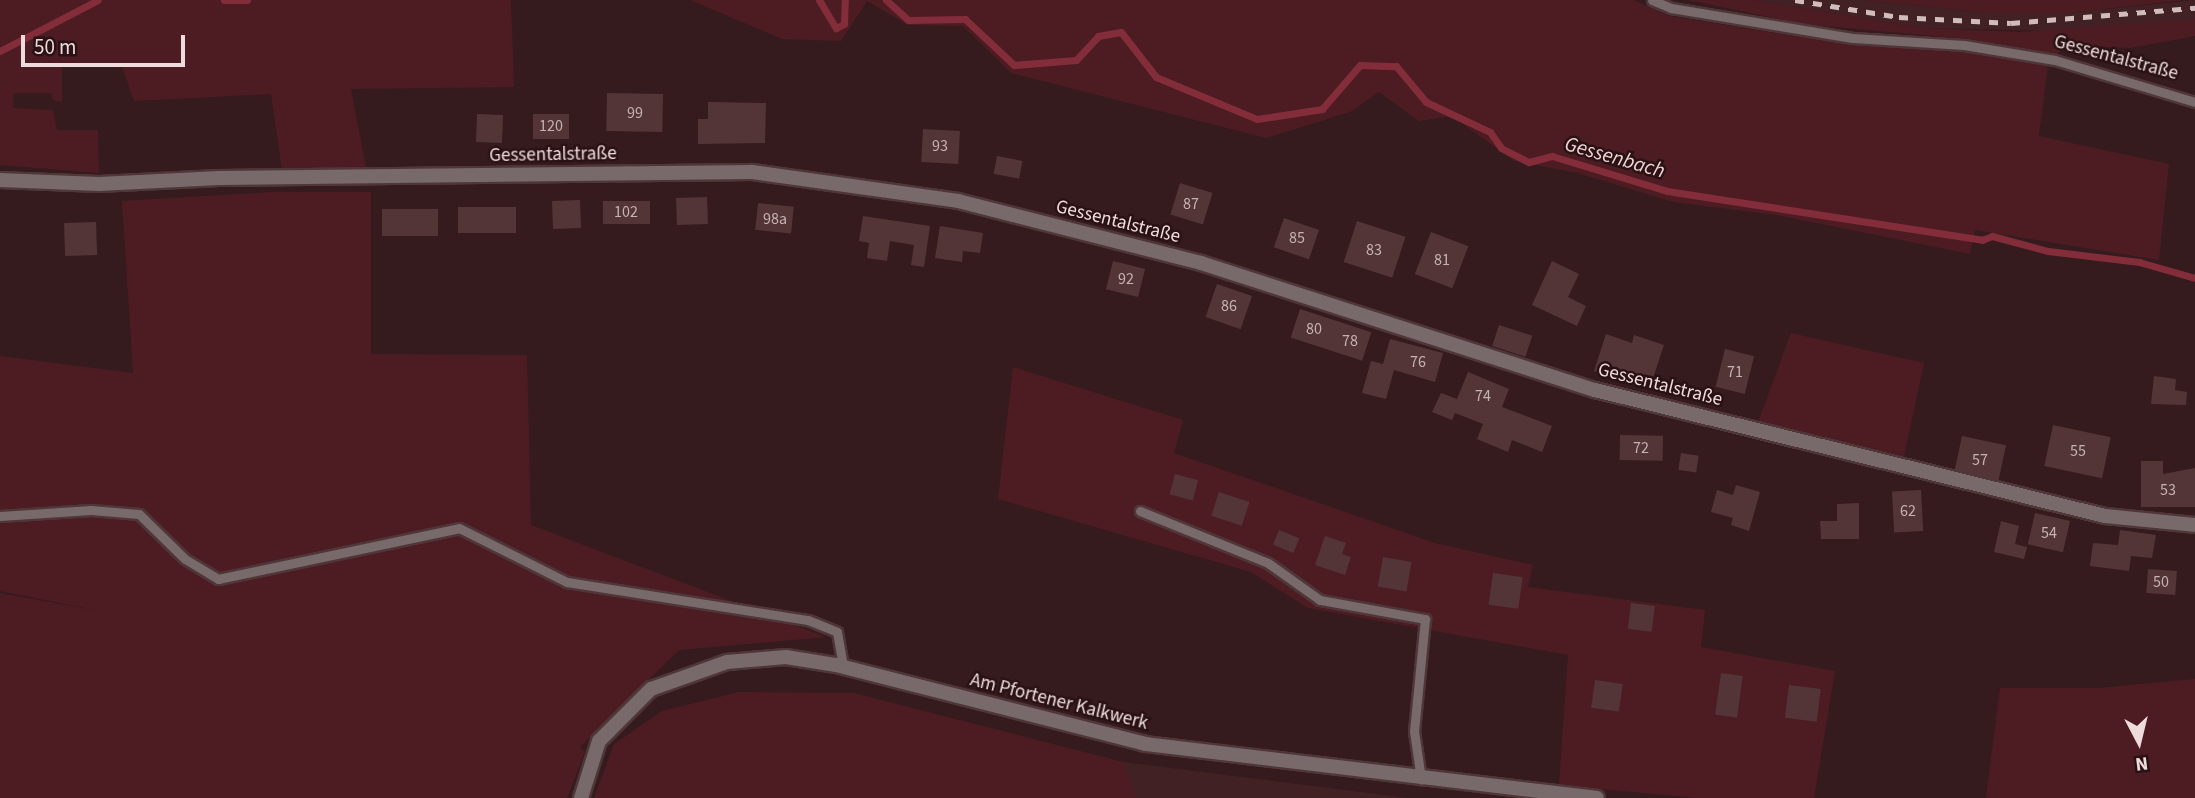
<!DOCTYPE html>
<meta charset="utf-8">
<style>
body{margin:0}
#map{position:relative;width:2195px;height:798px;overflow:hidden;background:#351b1d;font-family:"Source Sans 3",sans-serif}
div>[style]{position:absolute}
.built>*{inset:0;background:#422125}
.green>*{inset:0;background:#4d1c23}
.stream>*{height:7px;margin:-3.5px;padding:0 3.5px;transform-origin:3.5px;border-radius:3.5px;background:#842d3a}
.building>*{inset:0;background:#533538;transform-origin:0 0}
.roads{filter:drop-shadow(2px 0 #4f3638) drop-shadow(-2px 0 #4f3638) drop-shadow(0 2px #4f3638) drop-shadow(0 -2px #4f3638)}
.lane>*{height:9px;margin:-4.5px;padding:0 4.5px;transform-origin:4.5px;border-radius:4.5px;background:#78696a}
.street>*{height:14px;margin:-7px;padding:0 7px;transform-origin:7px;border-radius:7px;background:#78696a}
.rail>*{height:5px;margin-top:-2.5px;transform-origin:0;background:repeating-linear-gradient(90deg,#d0bcbd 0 9px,transparent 0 18px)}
span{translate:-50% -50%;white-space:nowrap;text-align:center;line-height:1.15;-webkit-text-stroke:5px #2a1114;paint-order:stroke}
.number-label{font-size:16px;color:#c7b2b3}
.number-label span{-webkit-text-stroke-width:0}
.street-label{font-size:19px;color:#eedbdc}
.water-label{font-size:21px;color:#efd4d5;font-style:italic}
.north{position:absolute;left:2104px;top:707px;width:70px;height:70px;-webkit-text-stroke:5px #2a1114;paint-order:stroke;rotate:173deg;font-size:19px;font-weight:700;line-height:28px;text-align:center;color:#eedbdc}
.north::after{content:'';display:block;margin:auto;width:24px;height:32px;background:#eedbdc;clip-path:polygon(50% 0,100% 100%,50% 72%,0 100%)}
.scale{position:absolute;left:21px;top:35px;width:164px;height:32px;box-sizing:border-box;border:4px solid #eedbdc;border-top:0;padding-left:9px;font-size:21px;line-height:24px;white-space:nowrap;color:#eedbdc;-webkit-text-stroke:5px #2a1114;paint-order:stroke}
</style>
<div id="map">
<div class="built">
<i style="clip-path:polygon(1754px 0,1860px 0,1990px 13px,2069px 13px,2195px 0,2195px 19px,2076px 31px,1922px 28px)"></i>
<i style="clip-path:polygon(1123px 762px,1408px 798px,1124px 798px)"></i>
</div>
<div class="green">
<i style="clip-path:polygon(0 0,511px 0,514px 87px,351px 89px,366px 167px,282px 170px,271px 94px,134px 101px,121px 64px,62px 66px,62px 102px,53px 100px,51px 93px,14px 93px,13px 108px,53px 110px,57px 130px,98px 130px,99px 173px,0 165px)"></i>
<i style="clip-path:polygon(690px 0,1633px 0,1669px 16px,1788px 35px,1965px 51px,2048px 65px,2039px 136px,2169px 164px,2159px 260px,1975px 230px,1970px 254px,1777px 215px,1673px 202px,1578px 173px,1514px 161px,1452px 116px,1419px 121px,1379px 92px,1350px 112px,1266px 138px,1011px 73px,963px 26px,908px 25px,867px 1px,841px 41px,782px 39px)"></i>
<i style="clip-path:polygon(1688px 0,1754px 0,1922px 28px,2019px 32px,2195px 19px,2195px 36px,2131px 48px,2065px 46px,2057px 54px,1968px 39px,1802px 24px)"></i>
<i style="clip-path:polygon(1860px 0,2184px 0,2069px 13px,1990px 13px)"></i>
<i style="clip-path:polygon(275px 192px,371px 192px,371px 354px,527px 355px,531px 525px,826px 637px,679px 650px,580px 747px,585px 752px,567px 798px,0 798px,0 593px,105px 612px,0 591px,0 356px,133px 373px,122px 201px)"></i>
<i style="clip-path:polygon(1791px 333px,1924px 363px,1903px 461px,1758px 422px)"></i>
<i style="clip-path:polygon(1013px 367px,1183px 420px,1174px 453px,1435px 543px,1533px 565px,1528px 587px,1705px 610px,1701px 647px,1835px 671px,1814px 798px,1697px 798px,1559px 785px,1568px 655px,1308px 608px,1251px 572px,998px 499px)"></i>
<i style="clip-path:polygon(2195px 679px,2195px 798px,1986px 798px,2000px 688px,2098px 688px)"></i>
<i style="clip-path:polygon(739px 692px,854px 693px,1123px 762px,1136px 798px,594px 798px,614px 744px,662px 711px)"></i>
</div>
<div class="stream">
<i style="left:224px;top:0;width:23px"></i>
<i style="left:819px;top:0;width:33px;rotate:59deg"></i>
<i style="left:836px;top:28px;width:9px;rotate:-27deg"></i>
<i style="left:844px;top:24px;width:24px;rotate:-88deg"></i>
<i style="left:886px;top:0;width:30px;rotate:42deg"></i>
<i style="left:908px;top:20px;width:57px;rotate:-1deg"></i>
<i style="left:965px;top:19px;width:67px;rotate:43.2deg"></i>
<i style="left:1014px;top:65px;width:62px;rotate:-4.6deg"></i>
<i style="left:1076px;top:60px;width:33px;rotate:-47deg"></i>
<i style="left:1098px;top:36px;width:23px;rotate:-10deg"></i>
<i style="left:1121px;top:32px;width:57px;rotate:52.1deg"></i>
<i style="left:1156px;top:77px;width:109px;rotate:22.6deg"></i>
<i style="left:1257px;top:119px;width:66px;rotate:-8.7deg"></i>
<i style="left:1322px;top:109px;width:58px;rotate:-49.2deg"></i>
<i style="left:1360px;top:65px;width:36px;rotate:2deg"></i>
<i style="left:1396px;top:66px;width:47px;rotate:50.2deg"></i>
<i style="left:1426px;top:102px;width:71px;rotate:25.1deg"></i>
<i style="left:1490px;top:132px;width:19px;rotate:55deg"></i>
<i style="left:1501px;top:148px;width:31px;rotate:27deg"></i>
<i style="left:1529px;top:162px;width:24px;rotate:-15deg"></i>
<i style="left:1552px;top:156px;width:120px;rotate:16.9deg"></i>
<i style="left:1667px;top:191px;width:319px;rotate:8.8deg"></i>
<i style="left:1982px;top:240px;width:11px;rotate:-22deg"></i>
<i style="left:1992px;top:236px;width:58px;rotate:15deg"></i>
<i style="left:2048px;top:251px;width:92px;rotate:6.9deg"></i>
<i style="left:2139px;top:262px;width:58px;rotate:15.9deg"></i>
<i style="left:0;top:51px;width:110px;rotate:-27.5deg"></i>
</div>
<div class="building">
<i style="left:607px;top:93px;width:56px;height:38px;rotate:1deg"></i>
<i style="clip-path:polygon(708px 102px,766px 103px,765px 143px,698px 144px,698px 119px,708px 119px)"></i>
<i style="left:477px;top:114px;width:26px;height:28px;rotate:2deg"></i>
<i style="left:533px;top:114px;width:36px;height:25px"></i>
<i style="left:923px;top:129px;width:37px;height:33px;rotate:3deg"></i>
<i style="left:997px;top:156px;width:26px;height:18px;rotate:11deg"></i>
<i style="left:1180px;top:183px;width:34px;height:33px;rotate:17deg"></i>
<i style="left:707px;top:197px;width:27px;height:31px;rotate:88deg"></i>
<i style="left:580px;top:200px;width:28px;height:28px;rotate:88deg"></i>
<i style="left:603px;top:201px;width:47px;height:23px"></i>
<i style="left:758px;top:203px;width:36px;height:27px;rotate:6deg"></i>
<i style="left:516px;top:207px;width:26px;height:58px;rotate:90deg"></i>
<i style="left:382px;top:209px;width:56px;height:27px"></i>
<i style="clip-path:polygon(863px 216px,930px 226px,924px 267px,911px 265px,914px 245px,890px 241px,887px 261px,867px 258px,869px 243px,859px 241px)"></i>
<i style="left:1284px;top:218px;width:37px;height:31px;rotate:19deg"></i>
<i style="left:1357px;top:221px;width:51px;height:43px;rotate:18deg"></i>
<i style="left:96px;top:222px;width:33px;height:32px;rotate:88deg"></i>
<i style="clip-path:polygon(940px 226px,983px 233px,980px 253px,963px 251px,962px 262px,935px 258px)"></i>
<i style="left:1431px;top:232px;width:40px;height:45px;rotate:21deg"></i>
<i style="left:1113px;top:261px;width:33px;height:29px;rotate:14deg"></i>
<i style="clip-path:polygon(1552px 261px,1579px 274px,1568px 297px,1586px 306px,1577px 326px,1532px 305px)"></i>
<i style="left:1217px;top:284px;width:37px;height:35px;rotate:19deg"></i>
<i style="left:1300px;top:309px;width:75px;height:30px;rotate:18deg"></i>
<i style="left:1499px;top:325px;width:35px;height:22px;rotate:18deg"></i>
<i style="clip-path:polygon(1606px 334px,1632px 343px,1634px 335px,1664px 345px,1649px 390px,1594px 371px)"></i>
<i style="clip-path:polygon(1390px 339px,1443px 353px,1435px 382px,1394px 370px,1386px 399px,1362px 393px,1371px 361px,1383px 364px)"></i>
<i style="left:1725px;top:349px;width:30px;height:39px;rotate:14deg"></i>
<i style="clip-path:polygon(1468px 372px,1509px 389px,1502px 407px,1552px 426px,1542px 452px,1512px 440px,1508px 452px,1477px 439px,1483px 424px,1455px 413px,1452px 420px,1432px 412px,1441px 393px,1457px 399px)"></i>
<i style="clip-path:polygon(2154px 376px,2176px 379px,2175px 390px,2187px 392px,2186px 405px,2151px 404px)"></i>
<i style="left:2053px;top:425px;width:59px;height:42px;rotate:12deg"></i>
<i style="left:1620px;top:435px;width:43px;height:25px;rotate:1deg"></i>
<i style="left:1962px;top:436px;width:45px;height:40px;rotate:12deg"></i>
<i style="left:1681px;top:453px;width:18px;height:17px;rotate:9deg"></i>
<i style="clip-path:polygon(2141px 461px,2163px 461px,2163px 474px,2195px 468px,2195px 507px,2141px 507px)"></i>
<i style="left:1175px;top:474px;width:24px;height:21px;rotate:15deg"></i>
<i style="clip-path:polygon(1736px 485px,1760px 492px,1749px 531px,1731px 525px,1733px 518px,1711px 512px,1717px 490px,1733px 495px)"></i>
<i style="left:1921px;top:490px;width:41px;height:29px;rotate:87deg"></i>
<i style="left:1219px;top:492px;width:32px;height:25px;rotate:18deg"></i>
<i style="clip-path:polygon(1859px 503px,1859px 539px,1821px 539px,1820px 521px,1837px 521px,1837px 504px)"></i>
<i style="left:2035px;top:513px;width:36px;height:32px;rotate:13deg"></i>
<i style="clip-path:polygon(2001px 521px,2019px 526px,2015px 544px,2027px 547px,2024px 559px,1994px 552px)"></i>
<i style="left:1279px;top:530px;width:22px;height:16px;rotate:22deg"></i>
<i style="clip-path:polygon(2120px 530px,2156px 535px,2152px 558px,2131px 556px,2129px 571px,2090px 566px,2093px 543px,2118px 545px)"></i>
<i style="clip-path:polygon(1325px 536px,1346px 543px,1342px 554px,1351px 557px,1345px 575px,1315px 565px)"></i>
<i style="left:1383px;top:557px;width:29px;height:30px;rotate:10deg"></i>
<i style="left:2148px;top:569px;width:29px;height:24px;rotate:4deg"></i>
<i style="left:1493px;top:573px;width:30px;height:32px;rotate:8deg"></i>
<i style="left:1631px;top:603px;width:24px;height:26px;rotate:7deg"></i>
<i style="left:1721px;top:673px;width:22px;height:42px;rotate:8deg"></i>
<i style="left:1595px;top:680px;width:28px;height:28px;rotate:8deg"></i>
<i style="left:1789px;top:685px;width:32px;height:33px;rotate:7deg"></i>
</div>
<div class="roads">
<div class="lane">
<i style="left:1652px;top:0;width:21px;rotate:23deg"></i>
<i style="left:1671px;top:8px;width:184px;rotate:9.4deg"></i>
<i style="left:1853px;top:38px;width:111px;rotate:3.6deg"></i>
<i style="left:1964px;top:45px;width:92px;rotate:9.4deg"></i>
<i style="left:2055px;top:60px;width:146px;rotate:16.7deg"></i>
<i style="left:1140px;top:511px;width:138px;rotate:22.1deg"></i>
<i style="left:1268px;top:563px;width:64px;rotate:35.4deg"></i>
<i style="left:1320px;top:600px;width:107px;rotate:10.3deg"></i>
<i style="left:1425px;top:619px;width:113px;rotate:95.6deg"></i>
<i style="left:1414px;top:731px;width:49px;rotate:81.7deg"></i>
<i style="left:0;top:516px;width:91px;rotate:-3.8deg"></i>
<i style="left:91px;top:510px;width:48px;rotate:4.8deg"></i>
<i style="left:139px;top:514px;width:64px;rotate:44.4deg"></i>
<i style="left:185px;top:559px;width:39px;rotate:31deg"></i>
<i style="left:218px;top:579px;width:246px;rotate:-11.9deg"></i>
<i style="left:459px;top:528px;width:121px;rotate:26.6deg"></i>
<i style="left:567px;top:582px;width:244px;rotate:9deg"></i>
<i style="left:808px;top:620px;width:31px;rotate:22deg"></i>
<i style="left:837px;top:632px;width:36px;rotate:80deg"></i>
</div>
<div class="street">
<i style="left:0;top:180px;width:99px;rotate:2.3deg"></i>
<i style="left:99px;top:184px;width:120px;rotate:-2.9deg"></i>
<i style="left:219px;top:178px;width:533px;rotate:-0.64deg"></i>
<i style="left:752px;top:172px;width:208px;rotate:8deg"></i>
<i style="left:958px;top:201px;width:251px;rotate:14.3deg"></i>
<i style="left:1201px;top:263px;width:414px;rotate:17.9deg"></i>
<i style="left:1595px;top:390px;width:525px;rotate:13.88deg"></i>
<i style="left:2105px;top:516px;width:90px;rotate:5.7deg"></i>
<i style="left:581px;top:798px;width:60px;rotate:-72.5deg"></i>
<i style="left:599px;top:741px;width:74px;rotate:-45deg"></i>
<i style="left:651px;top:689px;width:81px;rotate:-19.6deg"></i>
<i style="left:727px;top:662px;width:59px;rotate:-4.8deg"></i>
<i style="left:786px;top:657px;width:51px;rotate:9.1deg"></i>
<i style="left:836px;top:665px;width:319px;rotate:14.3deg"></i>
<i style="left:1145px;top:744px;width:455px;rotate:6.8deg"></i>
</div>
</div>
<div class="rail">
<i style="left:1795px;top:0;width:105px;rotate:9.3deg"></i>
<i style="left:1899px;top:17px;width:112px;rotate:3.1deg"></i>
<i style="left:2011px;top:23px;width:185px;rotate:-4.7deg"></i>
</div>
<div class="number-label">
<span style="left:635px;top:113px">99</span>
<span style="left:551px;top:126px">120</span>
<span style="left:940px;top:146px">93</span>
<span style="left:1191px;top:204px">87</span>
<span style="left:626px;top:212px">102</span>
<span style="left:775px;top:219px">98a</span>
<span style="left:1297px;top:238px">85</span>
<span style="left:1374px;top:250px">83</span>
<span style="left:1442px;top:260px">81</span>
<span style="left:1126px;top:279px">92</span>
<span style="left:1229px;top:306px">86</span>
<span style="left:1314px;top:329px">80</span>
<span style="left:1350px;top:341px">78</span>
<span style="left:1418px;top:362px">76</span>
<span style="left:1735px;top:372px">71</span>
<span style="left:1483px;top:396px">74</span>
<span style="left:1641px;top:448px">72</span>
<span style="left:2078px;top:451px">55</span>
<span style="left:1980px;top:460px">57</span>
<span style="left:2168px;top:490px">53</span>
<span style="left:1908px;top:511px">62</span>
<span style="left:2049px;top:533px">54</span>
<span style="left:2161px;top:582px">50</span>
</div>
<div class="street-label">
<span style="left:2116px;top:58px;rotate:15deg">Gessentalstraße</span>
<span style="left:553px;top:155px;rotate:-1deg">Gessentalstraße</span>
<span style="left:1118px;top:222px;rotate:14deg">Gessentalstraße</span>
<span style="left:1660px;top:385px;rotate:14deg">Gessentalstraße</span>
<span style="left:1059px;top:702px;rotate:14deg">Am Pfortener Kalkwerk</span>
</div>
<div class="water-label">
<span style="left:1615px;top:157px;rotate:16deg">Gessenbach</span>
</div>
<div class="north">N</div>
<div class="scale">50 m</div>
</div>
